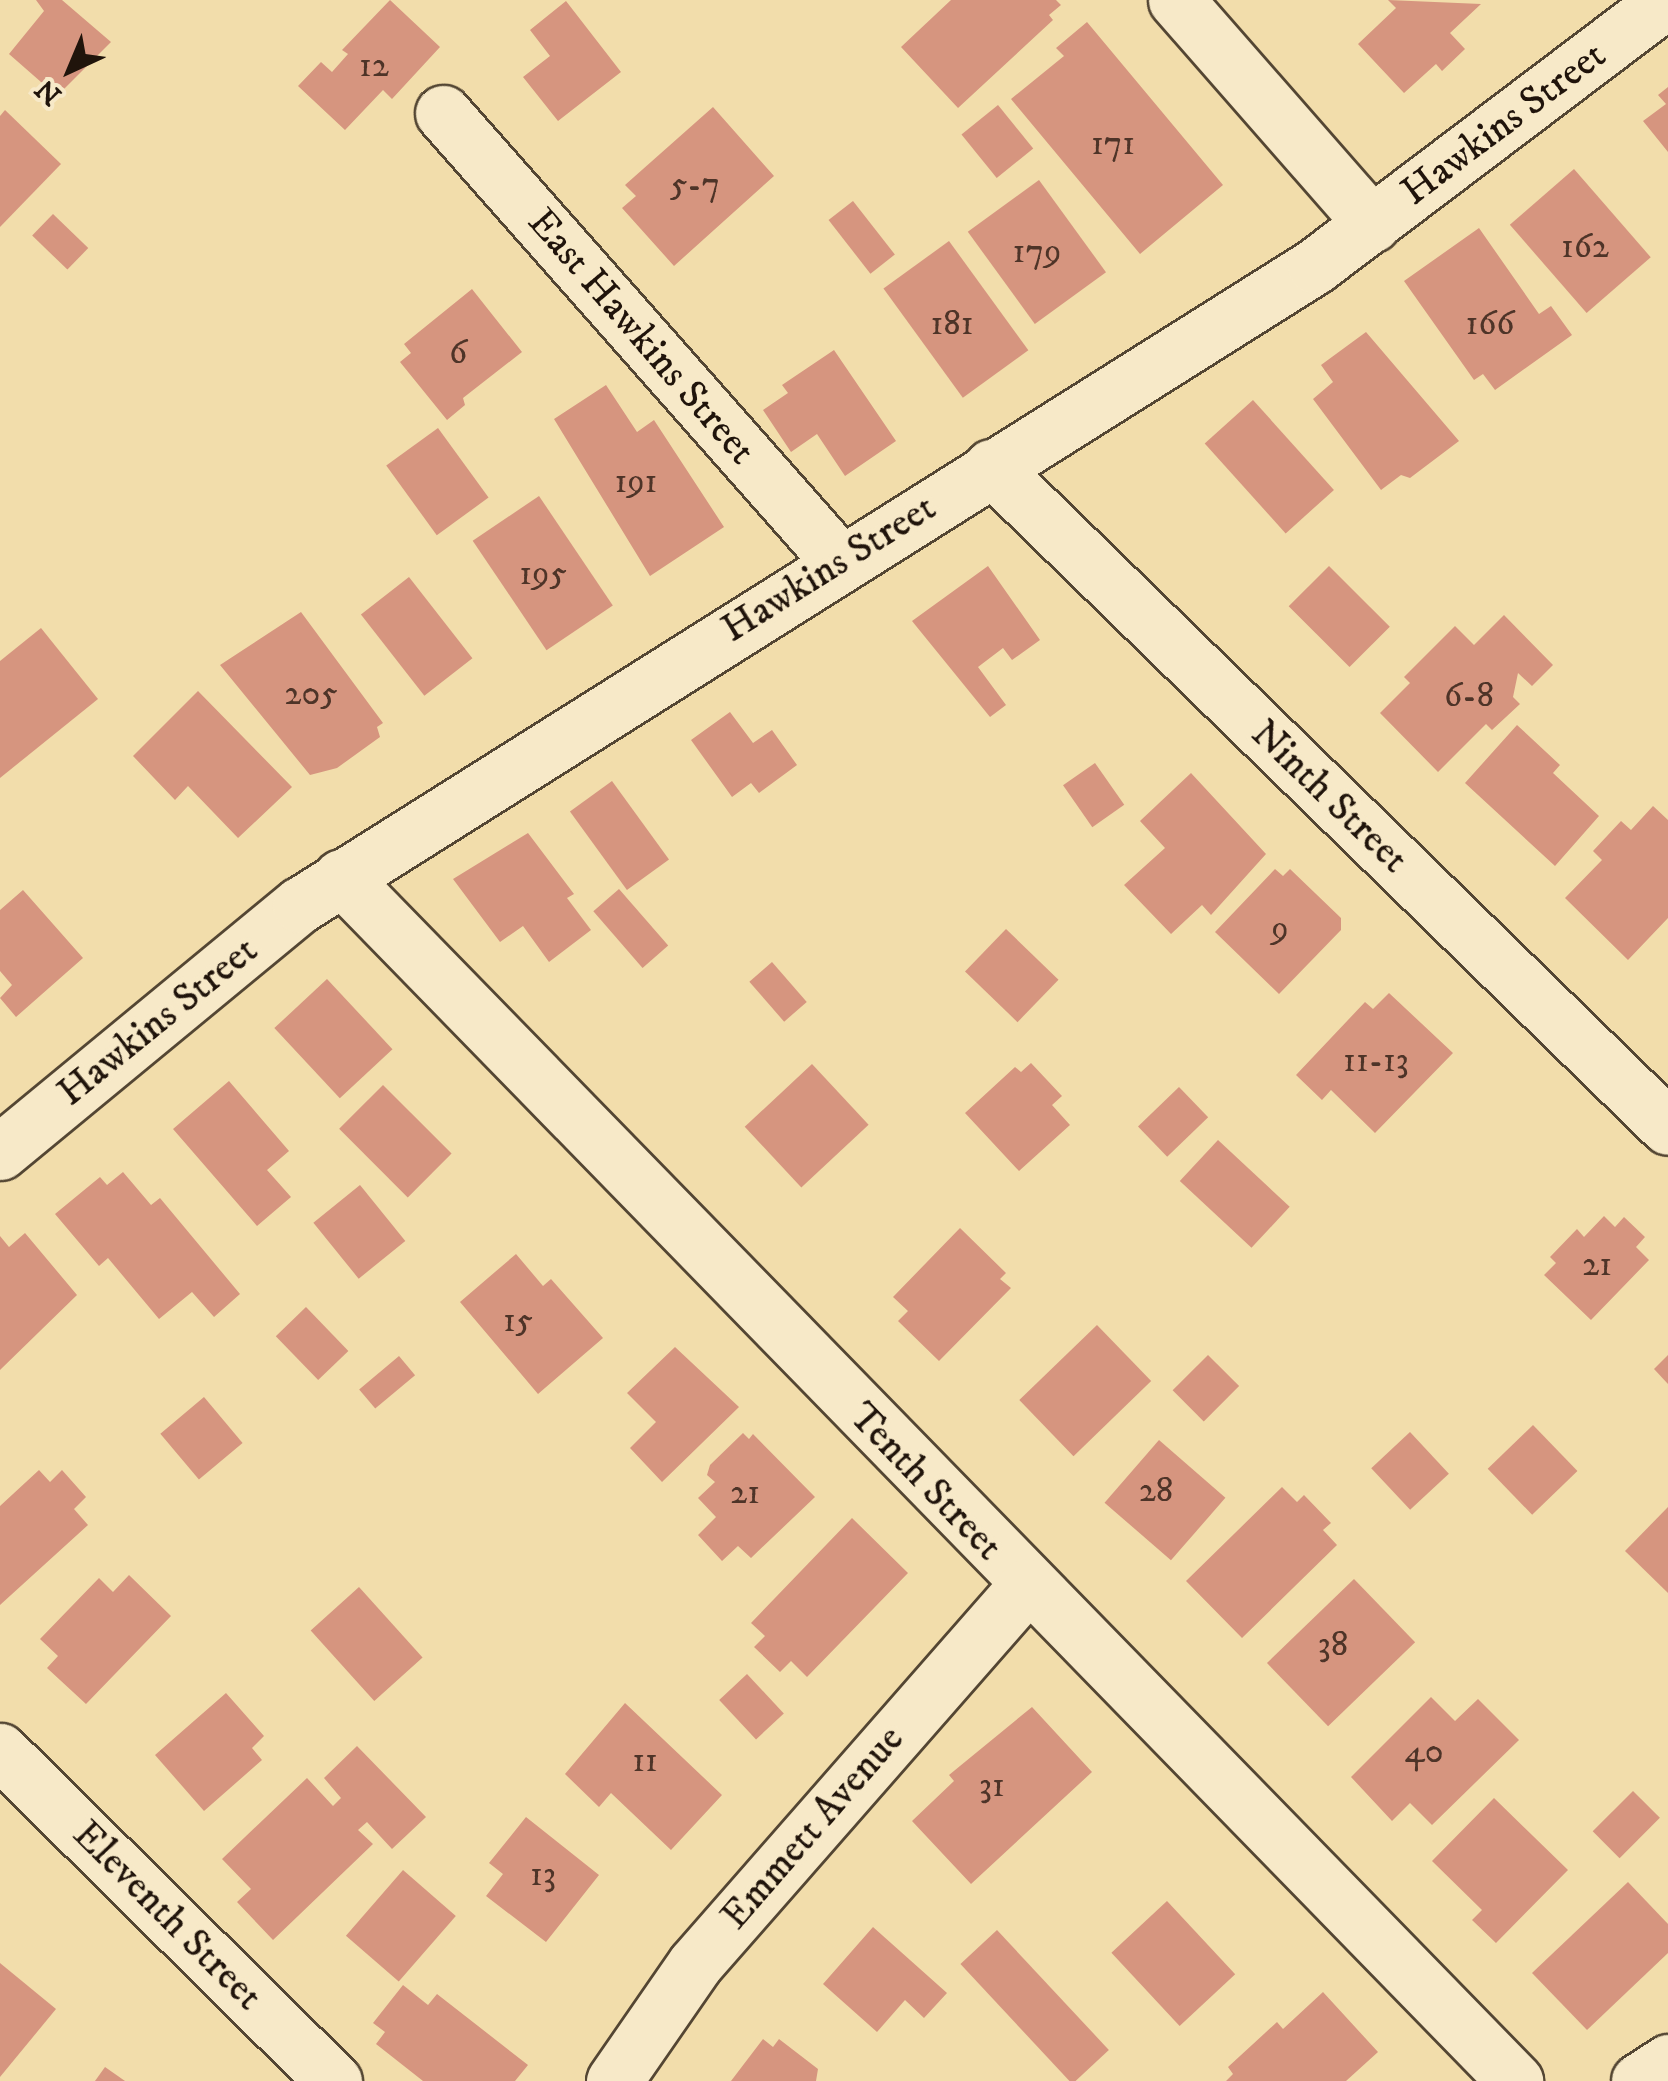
<!DOCTYPE html>
<style>
body{margin:0}
#map{position:relative;width:1668px;height:2081px;overflow:hidden;background:#f2ddab;font-family:"IM FELL DW Pica",serif}
div>[style]{position:absolute}
.building>*{inset:0;background:#d6957f;transform-origin:0 0}
.roads{filter:drop-shadow(2px 0 #544633) drop-shadow(-2px 0 #544633) drop-shadow(0 2px #544633) drop-shadow(0 -2px #544633)}
.minor>*{height:55px;margin:-27.5px;padding:0 27.5px;transform-origin:27.5px;border-radius:27.5px;background:#f7e9c8}
span{translate:-50% -50%;white-space:nowrap;text-align:center;line-height:1.15;-webkit-text-stroke:10px #f7e9c8;paint-order:stroke}
.number-label{font-size:35px;color:#4e3428}
.number-label span{-webkit-text-stroke-width:0}
.street-label{font-size:40px;color:#20140b}
.north{position:absolute;left:20px;top:20px;width:100px;height:100px;-webkit-text-stroke:8px #f7e9c8;paint-order:stroke;rotate:224deg;font-size:28px;font-weight:700;line-height:40px;text-align:center;color:#20140b}
.north::after{content:'';display:block;margin:auto;width:35px;height:45px;background:#20140b;clip-path:polygon(50% 0,100% 100%,50% 72%,0 100%)}
</style>
<div id="map">
<div class="building">
<i style="clip-path:polygon(36px 0,62px 0,111px 42px,57px 96px,9px 54px,44px 11px)"></i>
<i style="clip-path:polygon(390px 0,440px 47px,392px 99px,383px 90px,345px 130px,298px 86px,321px 62px,332px 72px,348px 54px,342px 50px)"></i>
<i style="clip-path:polygon(951px 0,1056px 0,1061px 5px,1049px 15px,1053px 20px,958px 108px,901px 47px)"></i>
<i style="clip-path:polygon(1388px 0,1481px 4px,1450px 33px,1465px 49px,1442px 71px,1436px 64px,1404px 93px,1358px 44px,1396px 8px)"></i>
<i style="clip-path:polygon(566px 1px,621px 72px,558px 121px,523px 77px,550px 56px,530px 30px)"></i>
<i style="clip-path:polygon(1087px 22px,1223px 185px,1140px 254px,1011px 99px,1064px 56px,1056px 48px)"></i>
<i style="clip-path:polygon(1668px 87px,1668px 152px,1643px 121px,1666px 104px,1658px 95px)"></i>
<i style="left:998px;top:105px;width:56px;height:47px;rotate:51deg"></i>
<i style="clip-path:polygon(713px 107px,774px 176px,674px 266px,622px 208px,636px 196px,625px 185px)"></i>
<i style="clip-path:polygon(5px 110px,61px 164px,0 227px,0 116px)"></i>
<i style="left:1574px;top:169px;width:117px;height:85px;rotate:49deg"></i>
<i style="left:1039px;top:180px;width:114px;height:88px;rotate:54deg"></i>
<i style="left:853px;top:201px;width:68px;height:31px;rotate:52deg"></i>
<i style="left:53px;top:214px;width:49px;height:30px;rotate:44deg"></i>
<i style="clip-path:polygon(1479px 228px,1539px 314px,1551px 306px,1572px 335px,1495px 390px,1483px 374px,1474px 380px,1404px 281px)"></i>
<i style="left:949px;top:241px;width:135px;height:81px;rotate:54deg"></i>
<i style="clip-path:polygon(472px 289px,522px 352px,463px 398px,465px 405px,447px 420px,400px 362px,411px 353px,404px 344px)"></i>
<i style="clip-path:polygon(1366px 332px,1459px 441px,1410px 478px,1401px 475px,1381px 490px,1313px 399px,1333px 382px,1321px 365px)"></i>
<i style="clip-path:polygon(834px 350px,896px 441px,845px 476px,817px 434px,791px 452px,763px 410px,788px 393px,782px 385px)"></i>
<i style="clip-path:polygon(606px 385px,637px 432px,654px 420px,724px 527px,650px 576px,554px 419px)"></i>
<i style="left:1253px;top:400px;width:121px;height:65px;rotate:48deg"></i>
<i style="left:438px;top:428px;width:86px;height:64px;rotate:54deg"></i>
<i style="left:539px;top:496px;width:132px;height:80px;rotate:56deg"></i>
<i style="clip-path:polygon(988px 566px,1040px 640px,1012px 660px,1003px 648px,978px 667px,1006px 705px,990px 717px,912px 621px)"></i>
<i style="left:1329px;top:566px;width:86px;height:57px;rotate:45deg"></i>
<i style="left:409px;top:577px;width:103px;height:61px;rotate:52deg"></i>
<i style="clip-path:polygon(301px 612px,383px 723px,377px 727px,380px 737px,337px 768px,310px 775px,220px 665px)"></i>
<i style="clip-path:polygon(1504px 615px,1553px 665px,1532px 686px,1518px 673px,1513px 697px,1520px 704px,1492px 730px,1486px 724px,1438px 772px,1380px 713px,1410px 683px,1404px 677px,1455px 626px,1474px 645px)"></i>
<i style="clip-path:polygon(41px 628px,98px 699px,0 778px,0 661px)"></i>
<i style="clip-path:polygon(198px 691px,292px 787px,238px 838px,188px 786px,175px 800px,133px 756px)"></i>
<i style="clip-path:polygon(730px 712px,753px 743px,772px 730px,797px 765px,759px 793px,751px 783px,732px 797px,691px 740px)"></i>
<i style="clip-path:polygon(1517px 725px,1560px 765px,1553px 773px,1599px 816px,1555px 866px,1465px 783px)"></i>
<i style="left:1095px;top:763px;width:51px;height:39px;rotate:55deg"></i>
<i style="clip-path:polygon(1191px 773px,1266px 854px,1211px 915px,1202px 905px,1171px 934px,1124px 885px,1165px 848px,1140px 821px)"></i>
<i style="left:612px;top:781px;width:97px;height:52px;rotate:54deg"></i>
<i style="clip-path:polygon(1653px 806px,1668px 820px,1668px 918px,1628px 960px,1565px 898px,1602px 860px,1593px 851px,1621px 821px,1631px 830px)"></i>
<i style="clip-path:polygon(528px 833px,574px 894px,567px 898px,591px 930px,549px 962px,523px 926px,500px 942px,453px 879px)"></i>
<i style="clip-path:polygon(1275px 869px,1283px 876px,1290px 869px,1341px 918px,1341px 930px,1279px 994px,1215px 932px)"></i>
<i style="left:619px;top:889px;width:75px;height:34px;rotate:49deg"></i>
<i style="clip-path:polygon(23px 890px,83px 958px,16px 1017px,0 998px,12px 985px,0 971px,0 910px)"></i>
<i style="left:1006px;top:929px;width:73px;height:59px;rotate:44deg"></i>
<i style="left:772px;top:962px;width:53px;height:30px;rotate:49deg"></i>
<i style="left:327px;top:979px;width:96px;height:72px;rotate:47deg"></i>
<i style="clip-path:polygon(1389px 993px,1453px 1053px,1375px 1133px,1331px 1090px,1322px 1100px,1296px 1075px,1365px 1002px,1373px 1009px)"></i>
<i style="clip-path:polygon(1031px 1063px,1062px 1096px,1052px 1105px,1070px 1125px,1019px 1171px,965px 1113px,1015px 1067px,1021px 1072px)"></i>
<i style="left:812px;top:1064px;width:83px;height:92px;rotate:47deg"></i>
<i style="clip-path:polygon(229px 1081px,289px 1151px,267px 1170px,291px 1197px,257px 1226px,173px 1129px)"></i>
<i style="left:383px;top:1085px;width:97px;height:62px;rotate:45deg"></i>
<i style="left:1179px;top:1087px;width:42px;height:57px;rotate:46deg"></i>
<i style="left:1218px;top:1140px;width:98px;height:56px;rotate:43deg"></i>
<i style="clip-path:polygon(123px 1172px,151px 1205px,160px 1198px,240px 1294px,214px 1317px,192px 1292px,159px 1319px,108px 1258px,99px 1266px,55px 1214px,100px 1177px,107px 1185px)"></i>
<i style="left:360px;top:1185px;width:72px;height:60px;rotate:51deg"></i>
<i style="clip-path:polygon(1604px 1216px,1615px 1227px,1624px 1217px,1645px 1237px,1636px 1247px,1649px 1260px,1591px 1320px,1544px 1275px,1556px 1263px,1550px 1257px,1577px 1229px,1584px 1237px)"></i>
<i style="clip-path:polygon(960px 1228px,1006px 1273px,1000px 1279px,1011px 1288px,939px 1361px,898px 1321px,908px 1311px,893px 1297px)"></i>
<i style="clip-path:polygon(25px 1233px,77px 1295px,0 1370px,0 1236px,9px 1247px)"></i>
<i style="clip-path:polygon(516px 1254px,543px 1286px,551px 1279px,603px 1338px,538px 1394px,460px 1302px)"></i>
<i style="left:306px;top:1307px;width:61px;height:42px;rotate:46deg"></i>
<i style="left:1097px;top:1325px;width:78px;height:108px;rotate:46deg"></i>
<i style="clip-path:polygon(675px 1347px,739px 1407px,662px 1482px,630px 1448px,656px 1422px,627px 1393px)"></i>
<i style="left:1208px;top:1355px;width:44px;height:50px;rotate:45deg"></i>
<i style="clip-path:polygon(1668px 1355px,1668px 1384px,1654px 1369px)"></i>
<i style="left:399px;top:1356px;width:25px;height:52px;rotate:50deg"></i>
<i style="left:204px;top:1397px;width:60px;height:57px;rotate:50deg"></i>
<i style="left:1533px;top:1425px;width:64px;height:63px;rotate:46deg"></i>
<i style="left:1410px;top:1432px;width:57px;height:53px;rotate:47deg"></i>
<i style="clip-path:polygon(743px 1433px,749px 1439px,753px 1434px,815px 1497px,751px 1558px,738px 1546px,722px 1561px,698px 1535px,716px 1517px,698px 1498px,715px 1482px,707px 1475px,710px 1465px)"></i>
<i style="left:1159px;top:1440px;width:88px;height:83px;rotate:41deg"></i>
<i style="clip-path:polygon(39px 1470px,50px 1482px,62px 1470px,86px 1497px,74px 1509px,88px 1525px,0 1605px,0 1506px)"></i>
<i style="clip-path:polygon(1282px 1487px,1297px 1502px,1304px 1495px,1331px 1523px,1323px 1530px,1337px 1545px,1242px 1638px,1186px 1581px)"></i>
<i style="clip-path:polygon(1668px 1507px,1668px 1593px,1625px 1551px)"></i>
<i style="clip-path:polygon(852px 1518px,908px 1573px,807px 1677px,791px 1661px,780px 1672px,754px 1647px,765px 1636px,751px 1623px)"></i>
<i style="clip-path:polygon(129px 1575px,171px 1616px,86px 1704px,47px 1668px,58px 1656px,40px 1639px,99px 1578px,113px 1592px)"></i>
<i style="left:1354px;top:1579px;width:88px;height:121px;rotate:46deg"></i>
<i style="left:359px;top:1587px;width:95px;height:65px;rotate:48deg"></i>
<i style="left:747px;top:1674px;width:54px;height:38px;rotate:47deg"></i>
<i style="clip-path:polygon(226px 1693px,264px 1736px,252px 1748px,262px 1760px,204px 1811px,155px 1755px)"></i>
<i style="clip-path:polygon(1431px 1697px,1455px 1721px,1478px 1699px,1519px 1740px,1432px 1825px,1410px 1803px,1392px 1821px,1351px 1777px)"></i>
<i style="clip-path:polygon(625px 1703px,722px 1795px,671px 1850px,611px 1793px,599px 1807px,565px 1774px)"></i>
<i style="clip-path:polygon(1032px 1707px,1092px 1772px,971px 1884px,912px 1821px,954px 1781px,949px 1775px)"></i>
<i style="clip-path:polygon(357px 1746px,426px 1817px,392px 1849px,367px 1822px,358px 1830px,373px 1844px,273px 1940px,237px 1902px,251px 1889px,222px 1859px,307px 1778px,333px 1806px,341px 1798px,324px 1778px)"></i>
<i style="left:1633px;top:1791px;width:38px;height:57px;rotate:45deg"></i>
<i style="clip-path:polygon(1494px 1798px,1568px 1870px,1496px 1943px,1472px 1920px,1482px 1910px,1432px 1861px)"></i>
<i style="clip-path:polygon(526px 1817px,599px 1875px,546px 1942px,486px 1896px,503px 1874px,489px 1863px)"></i>
<i style="left:403px;top:1870px;width:70px;height:87px;rotate:41deg"></i>
<i style="clip-path:polygon(1628px 1882px,1668px 1924px,1668px 1953px,1587px 2030px,1532px 1973px)"></i>
<i style="left:1167px;top:1901px;width:100px;height:76px;rotate:47deg"></i>
<i style="clip-path:polygon(873px 1927px,947px 1993px,924px 2018px,905px 2000px,877px 2032px,823px 1984px)"></i>
<i style="left:997px;top:1930px;width:164px;height:50px;rotate:47deg"></i>
<i style="clip-path:polygon(0 1963px,56px 2009px,0 2077px)"></i>
<i style="clip-path:polygon(403px 1985px,428px 2005px,437px 1994px,528px 2065px,515px 2081px,423px 2081px,376px 2044px,385px 2032px,373px 2023px)"></i>
<i style="clip-path:polygon(1323px 1992px,1378px 2052px,1346px 2081px,1226px 2081px,1233px 2074px,1228px 2067px,1277px 2022px,1283px 2029px)"></i>
<i style="clip-path:polygon(763px 2039px,773px 2047px,779px 2039px,818px 2069px,816px 2081px,731px 2081px)"></i>
<i style="clip-path:polygon(105px 2067px,125px 2081px,95px 2081px)"></i>
</div>
<div class="roads">
<div class="minor">
<i style="left:1176px;top:0;width:298px;rotate:48.8deg"></i>
<i style="left:443px;top:113px;width:597px;rotate:48.53deg"></i>
<i style="left:991px;top:467px;width:945px;rotate:44.27deg"></i>
<i style="left:341px;top:877px;width:1682px;rotate:45.72deg"></i>
<i style="left:0;top:1152px;width:389px;rotate:-39.5deg"></i>
<i style="left:300px;top:905px;width:1199px;rotate:-32.19deg"></i>
<i style="left:1315px;top:266px;width:441px;rotate:-37.1deg"></i>
<i style="left:0;top:1751px;width:470px;rotate:44.7deg"></i>
<i style="left:614px;top:2081px;width:142px;rotate:-55.3deg"></i>
<i style="left:695px;top:1964px;width:502px;rotate:-48.79deg"></i>
<i style="left:1639px;top:2081px;width:35px;rotate:-33deg"></i>
</div>
</div>
<div class="number-label">
<span style="left:374px;top:66px">12</span>
<span style="left:1113px;top:144px">171</span>
<span style="left:695px;top:185px">5-7</span>
<span style="left:1585px;top:247px">162</span>
<span style="left:1037px;top:252px">179</span>
<span style="left:952px;top:324px">181</span>
<span style="left:1490px;top:324px">166</span>
<span style="left:458px;top:353px">6</span>
<span style="left:636px;top:482px">191</span>
<span style="left:543px;top:574px">195</span>
<span style="left:311px;top:694px">205</span>
<span style="left:1469px;top:696px">6-8</span>
<span style="left:1280px;top:929px">9</span>
<span style="left:1376px;top:1061px">11-13</span>
<span style="left:1597px;top:1265px">21</span>
<span style="left:518px;top:1321px">15</span>
<span style="left:1156px;top:1491px">28</span>
<span style="left:745px;top:1493px">21</span>
<span style="left:1333px;top:1645px">38</span>
<span style="left:1424px;top:1752px">40</span>
<span style="left:645px;top:1761px">11</span>
<span style="left:992px;top:1786px">31</span>
<span style="left:543px;top:1875px">13</span>
</div>
<div class="street-label">
<span style="left:1504px;top:124px;rotate:-37deg">Hawkins Street</span>
<span style="left:641px;top:337px;rotate:49deg">East Hawkins Street</span>
<span style="left:829px;top:569px;rotate:-32deg">Hawkins Street</span>
<span style="left:1329px;top:797px;rotate:44deg">Ninth Street</span>
<span style="left:158px;top:1022px;rotate:-39deg">Hawkins Street</span>
<span style="left:925px;top:1482px;rotate:46deg">Tenth Street</span>
<span style="left:813px;top:1828px;rotate:-49deg">Emmett Avenue</span>
<span style="left:167px;top:1916px;rotate:45deg">Eleventh Street</span>
</div>
<div class="north">N</div>
</div>
